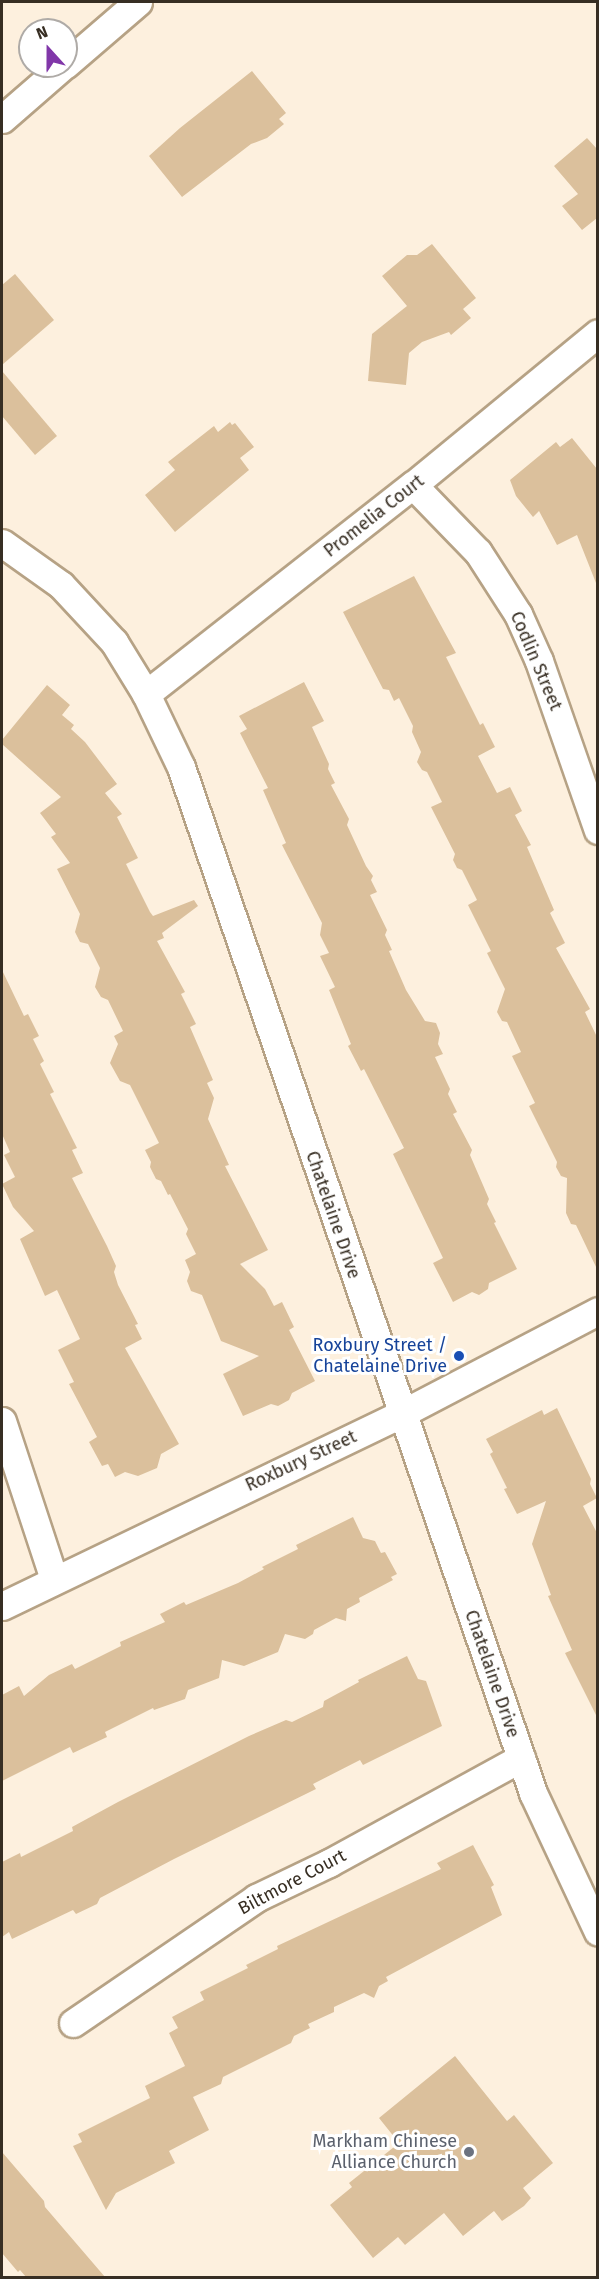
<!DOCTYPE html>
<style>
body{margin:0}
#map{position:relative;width:599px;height:2279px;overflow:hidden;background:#fdf0de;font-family:"Fira Sans",sans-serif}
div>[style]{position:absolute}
.building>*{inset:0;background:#dbc09c}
.roads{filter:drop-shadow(2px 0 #b6a285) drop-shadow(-2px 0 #b6a285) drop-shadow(0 2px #b6a285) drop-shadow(0 -2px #b6a285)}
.minor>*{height:27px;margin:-13.5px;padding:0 13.5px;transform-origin:13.5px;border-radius:13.5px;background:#fff}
.dots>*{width:16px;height:16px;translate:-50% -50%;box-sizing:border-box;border:3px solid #fff;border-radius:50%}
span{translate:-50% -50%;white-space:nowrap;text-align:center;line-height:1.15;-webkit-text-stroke:6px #fff;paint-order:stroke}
.street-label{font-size:18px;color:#372e23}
.transit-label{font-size:18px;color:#164399}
.right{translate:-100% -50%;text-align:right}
.worship-label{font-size:18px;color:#5b616d}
.frame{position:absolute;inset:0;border:3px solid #372e23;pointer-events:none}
.north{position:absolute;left:18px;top:18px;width:60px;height:60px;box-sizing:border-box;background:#fff;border:2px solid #afaba7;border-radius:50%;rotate:339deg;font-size:16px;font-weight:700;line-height:24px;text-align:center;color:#372e23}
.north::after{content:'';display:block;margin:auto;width:21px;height:27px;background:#8137a9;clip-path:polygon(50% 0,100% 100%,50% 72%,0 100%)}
</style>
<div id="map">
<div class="building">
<i style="clip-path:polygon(252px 71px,286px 113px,279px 119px,284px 124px,267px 138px,251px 144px,182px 197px,149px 156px,180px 128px)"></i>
<i style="clip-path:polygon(587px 138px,597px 149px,597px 218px,582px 230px,562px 206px,578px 194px,554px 166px)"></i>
<i style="clip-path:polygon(432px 244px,476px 298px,463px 309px,471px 318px,451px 335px,449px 332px,422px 342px,409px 353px,406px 385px,368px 381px,372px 334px,407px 306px,382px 276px,407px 255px,417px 255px)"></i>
<i style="clip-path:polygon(15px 274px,54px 320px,2px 365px,2px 285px)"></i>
<i style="clip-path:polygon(2px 371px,57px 436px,35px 455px,2px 416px)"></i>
<i style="clip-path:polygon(230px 422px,232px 425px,235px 423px,254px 447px,240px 458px,249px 470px,175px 532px,145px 495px,175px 470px,168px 462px,214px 426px,218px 432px)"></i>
<i style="clip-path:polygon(572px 438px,597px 469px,596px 583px,577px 535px,557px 545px,539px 511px,533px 517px,516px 496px,510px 480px,556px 442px,560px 447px)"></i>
<i style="clip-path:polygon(414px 576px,456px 653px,446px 657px,480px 725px,483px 723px,495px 747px,478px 756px,497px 793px,510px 787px,522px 811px,515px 815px,531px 845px,527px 847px,554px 910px,550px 913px,565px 943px,556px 948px,590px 1009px,585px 1012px,597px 1037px,597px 1269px,576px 1225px,571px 1224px,566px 1213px,567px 1178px,561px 1176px,556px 1167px,557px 1162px,529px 1106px,535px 1103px,512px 1056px,521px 1052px,507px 1022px,502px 1021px,497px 1012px,505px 989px,487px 953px,491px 951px,468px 905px,477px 900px,462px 870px,457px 868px,453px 860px,455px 854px,431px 807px,442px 802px,427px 772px,422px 770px,417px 762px,421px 752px,412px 732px,413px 726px,399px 698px,394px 701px,389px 690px,383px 689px,343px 612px)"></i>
<i style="clip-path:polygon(304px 682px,324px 721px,312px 727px,329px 764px,328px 769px,335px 783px,331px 785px,349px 819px,347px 825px,366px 866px,373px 876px,371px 880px,377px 892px,370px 895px,387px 930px,385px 935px,392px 950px,389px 951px,406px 990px,425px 1021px,436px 1023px,440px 1033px,438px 1044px,443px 1054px,435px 1057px,450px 1089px,448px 1094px,457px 1112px,453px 1114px,472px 1150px,470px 1155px,489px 1199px,487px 1204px,496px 1222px,494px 1223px,517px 1269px,489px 1283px,488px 1289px,479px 1295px,472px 1292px,453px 1302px,433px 1263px,443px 1258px,393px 1154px,404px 1148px,364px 1069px,361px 1071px,348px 1046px,351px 1044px,329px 990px,335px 987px,320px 956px,329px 953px,320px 935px,322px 923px,282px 845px,286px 843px,263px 790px,268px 788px,240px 733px,247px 729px,239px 716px)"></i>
<i style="clip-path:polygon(47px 685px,70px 705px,62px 715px,74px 725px,71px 729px,85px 742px,117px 784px,105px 793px,122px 814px,117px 817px,138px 858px,126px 864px,150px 912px,153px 916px,194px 900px,198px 906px,162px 933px,164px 938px,157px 941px,185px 992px,181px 994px,196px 1024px,190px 1027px,213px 1080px,207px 1083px,214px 1098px,208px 1119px,229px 1165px,225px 1166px,268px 1250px,240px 1264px,265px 1289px,274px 1306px,282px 1302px,294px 1327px,289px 1330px,315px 1381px,292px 1393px,289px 1400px,278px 1406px,271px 1404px,243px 1416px,223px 1374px,259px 1356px,221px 1341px,202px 1295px,191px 1291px,187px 1281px,190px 1272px,185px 1260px,196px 1254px,186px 1234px,188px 1229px,170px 1194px,168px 1195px,161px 1181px,156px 1179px,150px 1167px,151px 1162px,145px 1150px,159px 1143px,130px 1085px,120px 1081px,110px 1063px,118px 1044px,114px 1036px,123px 1031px,108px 1000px,101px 997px,95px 987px,100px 968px,88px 944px,80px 942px,75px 932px,80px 914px,57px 869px,70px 863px,51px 837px,56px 834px,40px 813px,61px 797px,2px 744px,2px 740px)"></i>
<i style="clip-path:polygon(2px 970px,24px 1016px,28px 1014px,39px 1036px,33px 1039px,44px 1061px,40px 1064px,54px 1092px,50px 1094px,77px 1148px,72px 1150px,83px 1173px,72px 1178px,107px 1246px,116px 1266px,114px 1272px,118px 1285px,138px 1324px,135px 1325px,142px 1339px,125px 1348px,179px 1444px,161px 1454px,157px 1468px,138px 1476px,125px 1472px,115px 1477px,108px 1464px,102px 1466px,89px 1442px,97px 1437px,69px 1384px,74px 1382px,58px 1350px,80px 1339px,57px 1290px,45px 1296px,20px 1239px,34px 1231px,13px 1207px,2px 1184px,15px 1177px,4px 1155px,10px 1152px,2px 1134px)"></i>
<i style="clip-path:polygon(557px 1408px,591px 1479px,590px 1484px,597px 1498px,583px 1506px,597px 1533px,597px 1717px,565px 1653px,572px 1650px,548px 1596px,551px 1595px,532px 1544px,546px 1501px,517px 1514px,504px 1489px,507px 1488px,490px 1454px,493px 1452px,486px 1439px,542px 1410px,544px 1415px)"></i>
<i style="clip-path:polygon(353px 1517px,363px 1538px,375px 1541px,381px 1553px,385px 1552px,397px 1574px,391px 1577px,393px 1580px,359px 1598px,360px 1602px,347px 1609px,346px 1621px,336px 1618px,314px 1630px,313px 1634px,305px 1639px,285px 1634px,278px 1652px,244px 1666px,222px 1660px,219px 1678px,188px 1690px,185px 1699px,154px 1710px,153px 1708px,105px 1732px,107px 1737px,73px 1753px,70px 1747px,2px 1781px,2px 1695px,19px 1686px,24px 1696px,49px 1675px,72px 1664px,75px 1669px,121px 1646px,120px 1642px,165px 1622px,160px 1614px,184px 1602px,186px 1605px,238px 1583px,264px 1569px,262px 1567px,298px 1549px,296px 1545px)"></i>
<i style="clip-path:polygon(407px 1656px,418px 1679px,426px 1681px,442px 1726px,363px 1765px,360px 1760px,313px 1784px,316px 1789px,174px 1859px,100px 1898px,97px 1904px,76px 1914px,73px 1910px,12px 1939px,9px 1932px,2px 1937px,2px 1862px,20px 1853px,21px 1857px,73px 1831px,72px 1827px,118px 1802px,249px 1736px,286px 1720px,292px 1722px,323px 1707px,324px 1701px,359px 1682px,358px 1680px)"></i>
<i style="clip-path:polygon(473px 1845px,494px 1885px,491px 1887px,502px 1915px,386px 1977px,388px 1981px,379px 1986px,374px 1998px,364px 1993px,334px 2007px,334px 2012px,308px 2024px,310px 2028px,294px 2036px,291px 2043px,223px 2077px,221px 2084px,193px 2097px,209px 2130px,169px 2151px,175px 2163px,116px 2193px,106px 2210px,73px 2146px,82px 2142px,78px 2134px,150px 2098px,145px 2086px,185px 2066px,169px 2033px,178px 2028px,172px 2017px,204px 2000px,200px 1992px,248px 1968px,246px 1965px,278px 1949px,277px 1946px,441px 1869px,437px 1863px)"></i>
<i style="clip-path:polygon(455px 2056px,507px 2121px,514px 2115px,553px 2163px,523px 2188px,531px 2198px,524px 2206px,502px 2221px,494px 2211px,463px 2236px,444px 2213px,405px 2245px,398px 2237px,373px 2258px,330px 2205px,352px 2187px,349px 2183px,399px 2143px,379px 2118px)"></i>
<i style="clip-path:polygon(2px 2152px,44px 2201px,45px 2207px,105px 2277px,26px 2277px,20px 2270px,18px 2272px,2px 2253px)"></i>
</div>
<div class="roads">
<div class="minor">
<i style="left:66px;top:64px;width:95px;rotate:-40.7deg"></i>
<i style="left:2px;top:119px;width:81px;rotate:-41deg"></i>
<i style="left:413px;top:485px;width:93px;rotate:45.9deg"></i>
<i style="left:478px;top:552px;width:74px;rotate:57.2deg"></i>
<i style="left:518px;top:614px;width:51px;rotate:65.9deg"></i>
<i style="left:539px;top:661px;width:179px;rotate:70.8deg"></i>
<i style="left:2px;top:543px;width:72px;rotate:35.4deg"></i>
<i style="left:61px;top:585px;width:78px;rotate:47.1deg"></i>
<i style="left:114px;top:642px;width:61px;rotate:58.4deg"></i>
<i style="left:146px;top:694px;width:81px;rotate:64.4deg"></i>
<i style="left:181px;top:767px;width:1085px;rotate:71.06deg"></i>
<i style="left:533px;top:1793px;width:153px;rotate:64.9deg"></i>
<i style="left:146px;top:694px;width:339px;rotate:-38.1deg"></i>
<i style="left:413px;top:485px;width:239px;rotate:-39.4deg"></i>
<i style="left:2px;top:1421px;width:166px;rotate:71.8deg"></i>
<i style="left:2px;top:1606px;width:443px;rotate:-25.7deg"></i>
<i style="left:401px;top:1414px;width:222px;rotate:-27.6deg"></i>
<i style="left:73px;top:2023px;width:222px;rotate:-34.3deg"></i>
<i style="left:256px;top:1898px;width:81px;rotate:-25.6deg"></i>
<i style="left:329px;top:1863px;width:219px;rotate:-28.7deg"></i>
</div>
</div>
<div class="dots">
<i style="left:459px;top:1356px;background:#1a4fb4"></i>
<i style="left:469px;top:2152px;background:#6b7280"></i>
</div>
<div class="street-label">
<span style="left:374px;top:516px;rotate:-38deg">Promelia Court</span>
<span style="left:536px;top:661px;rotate:67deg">Codlin Street</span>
<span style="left:333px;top:1215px;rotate:71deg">Chatelaine Drive</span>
<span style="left:301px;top:1461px;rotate:-25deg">Roxbury Street</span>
<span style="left:492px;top:1674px;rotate:71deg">Chatelaine Drive</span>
<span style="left:292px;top:1882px;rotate:-28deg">Biltmore Court</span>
</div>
<div class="transit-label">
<span class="right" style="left:447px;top:1356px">Roxbury Street /<br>Chatelaine Drive</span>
</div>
<div class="worship-label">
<span class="right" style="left:457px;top:2152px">Markham Chinese<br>Alliance Church</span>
</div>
<div class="frame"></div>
<div class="north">N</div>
</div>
